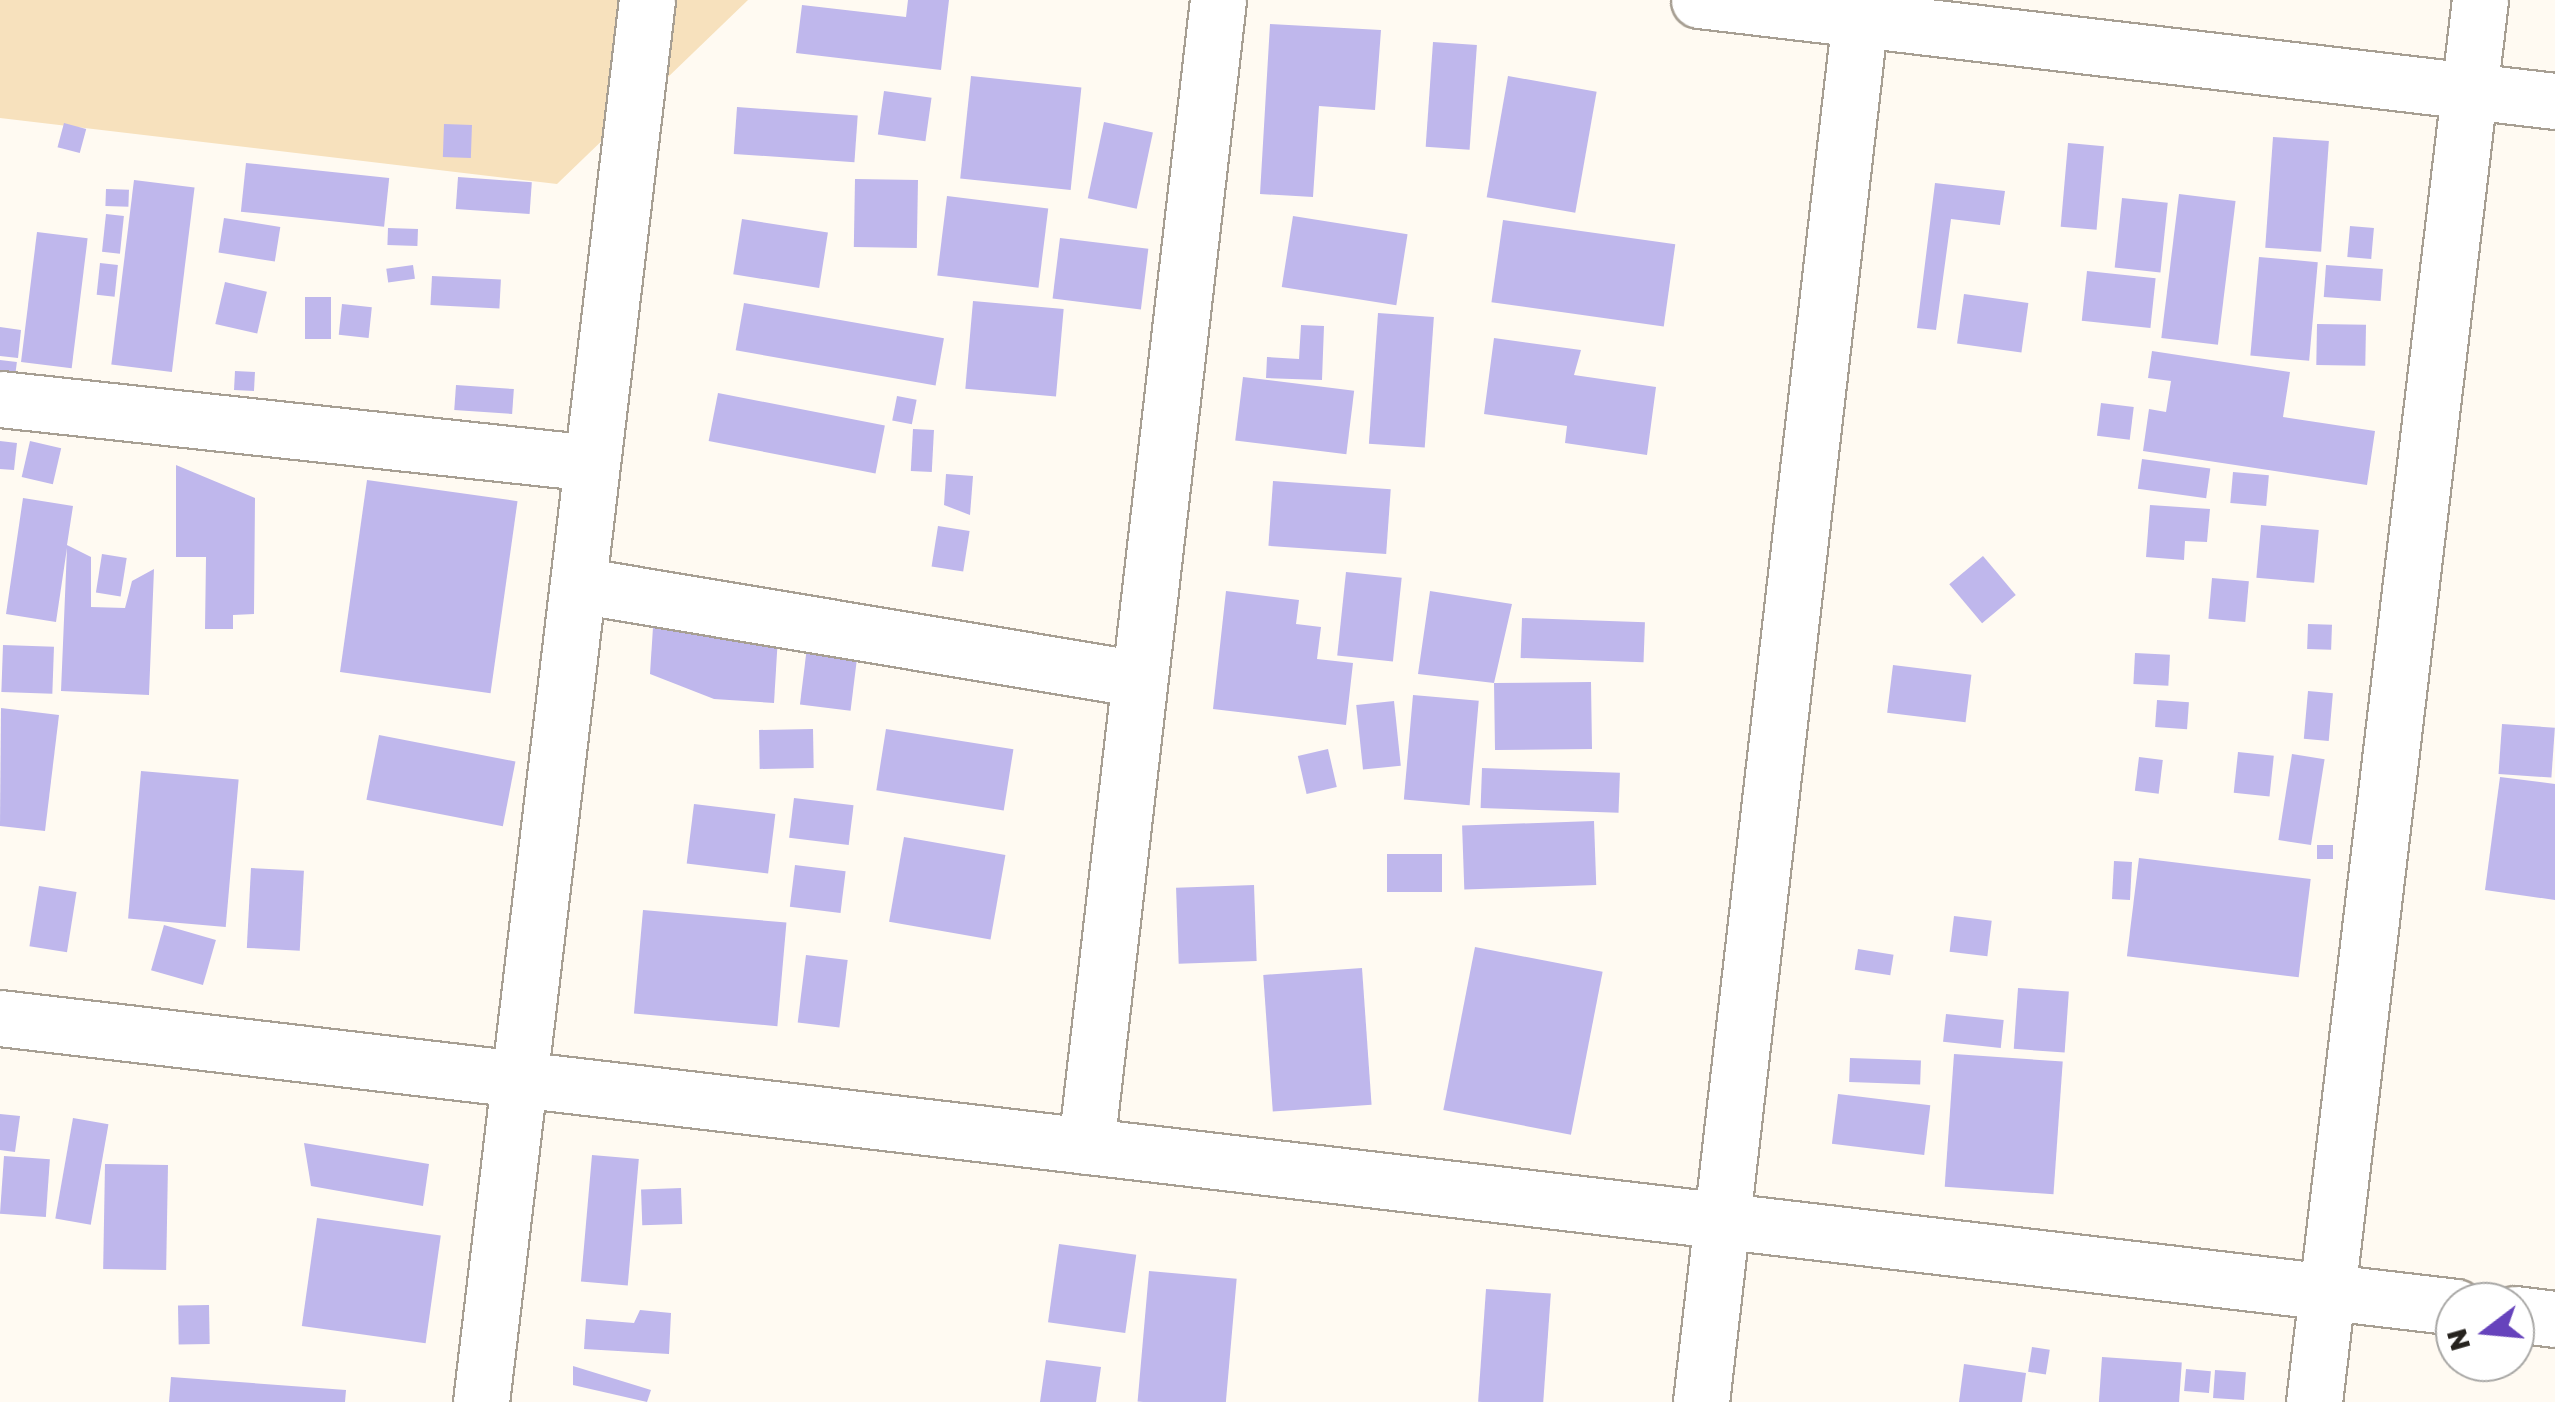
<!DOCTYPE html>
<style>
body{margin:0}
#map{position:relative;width:2555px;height:1402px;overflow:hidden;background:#fffaf2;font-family:"Golos Text",sans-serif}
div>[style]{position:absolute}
.green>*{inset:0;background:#f7e1bd}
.building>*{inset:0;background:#bfb7ec;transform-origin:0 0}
.roads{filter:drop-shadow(2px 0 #a79f93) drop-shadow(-2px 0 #a79f93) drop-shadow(0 2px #a79f93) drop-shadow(0 -2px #a79f93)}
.minor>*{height:55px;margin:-27.5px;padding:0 27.5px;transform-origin:27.5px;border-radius:27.5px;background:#fff}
span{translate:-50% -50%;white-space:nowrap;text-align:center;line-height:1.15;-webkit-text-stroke:10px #fff;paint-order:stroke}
.north{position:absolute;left:2435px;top:1282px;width:100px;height:100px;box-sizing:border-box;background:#fff;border:2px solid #a8a7a5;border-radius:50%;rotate:254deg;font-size:28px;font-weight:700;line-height:40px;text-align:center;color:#26231e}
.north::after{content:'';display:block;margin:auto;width:35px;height:45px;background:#6643bc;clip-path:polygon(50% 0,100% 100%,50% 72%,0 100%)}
</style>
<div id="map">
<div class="green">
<i style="clip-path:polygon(0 0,748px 0,557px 184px,0 118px)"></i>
</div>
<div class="building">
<i style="clip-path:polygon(908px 0,949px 0,941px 70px,796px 53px,802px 5px,906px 17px)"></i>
<i style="clip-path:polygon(1270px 24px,1381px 30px,1375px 110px,1319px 106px,1313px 197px,1260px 194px)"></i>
<i style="left:1433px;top:42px;width:44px;height:105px;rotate:4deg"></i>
<i style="left:971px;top:76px;width:111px;height:103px;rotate:6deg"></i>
<i style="left:1508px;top:76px;width:90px;height:123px;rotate:10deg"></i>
<i style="left:884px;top:91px;width:48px;height:44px;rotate:8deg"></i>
<i style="left:737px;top:107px;width:121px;height:47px;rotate:4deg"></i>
<i style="left:1104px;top:122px;width:50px;height:78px;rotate:12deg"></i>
<i style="left:64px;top:123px;width:23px;height:25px;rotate:15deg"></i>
<i style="left:444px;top:124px;width:28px;height:33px;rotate:2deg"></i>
<i style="left:2273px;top:137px;width:56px;height:111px;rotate:4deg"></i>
<i style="left:2068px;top:143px;width:36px;height:84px;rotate:5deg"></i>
<i style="left:246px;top:163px;width:144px;height:49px;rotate:6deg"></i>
<i style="left:458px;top:177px;width:74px;height:32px;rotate:4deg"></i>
<i style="left:855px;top:179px;width:63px;height:68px;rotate:1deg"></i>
<i style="left:134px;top:180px;width:61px;height:186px;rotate:7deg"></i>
<i style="clip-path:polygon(1935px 183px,2005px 191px,2000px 225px,1951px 219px,1936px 330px,1917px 328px)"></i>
<i style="left:106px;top:189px;width:23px;height:17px;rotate:2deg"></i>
<i style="left:2179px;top:194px;width:57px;height:145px;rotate:7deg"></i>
<i style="left:947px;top:196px;width:102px;height:80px;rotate:7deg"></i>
<i style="left:2122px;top:198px;width:46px;height:70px;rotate:6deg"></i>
<i style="left:106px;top:214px;width:18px;height:38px;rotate:6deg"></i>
<i style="left:1293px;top:216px;width:116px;height:72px;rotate:9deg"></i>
<i style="left:224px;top:218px;width:57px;height:35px;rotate:9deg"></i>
<i style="left:742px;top:219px;width:87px;height:56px;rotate:9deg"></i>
<i style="left:1503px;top:220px;width:174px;height:83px;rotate:8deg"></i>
<i style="left:2350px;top:226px;width:24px;height:31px;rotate:5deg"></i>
<i style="left:388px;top:228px;width:30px;height:17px;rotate:2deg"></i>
<i style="left:37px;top:232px;width:51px;height:131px;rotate:7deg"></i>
<i style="left:1060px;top:238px;width:89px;height:61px;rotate:7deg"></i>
<i style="left:2259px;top:257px;width:59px;height:99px;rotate:5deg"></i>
<i style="left:100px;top:263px;width:18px;height:32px;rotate:6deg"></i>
<i style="left:413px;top:265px;width:14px;height:27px;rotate:82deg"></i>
<i style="left:2326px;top:265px;width:57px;height:32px;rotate:4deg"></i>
<i style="left:2087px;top:271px;width:69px;height:50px;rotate:6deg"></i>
<i style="left:432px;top:276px;width:69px;height:29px;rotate:3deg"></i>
<i style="left:225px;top:282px;width:43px;height:43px;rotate:13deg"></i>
<i style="left:1964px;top:294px;width:65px;height:50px;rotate:8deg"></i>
<i style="left:305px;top:297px;width:26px;height:42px"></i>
<i style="left:973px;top:301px;width:91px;height:88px;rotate:5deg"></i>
<i style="left:744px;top:303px;width:203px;height:48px;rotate:10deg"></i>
<i style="left:342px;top:304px;width:30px;height:31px;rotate:6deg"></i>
<i style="left:1378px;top:313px;width:56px;height:131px;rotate:4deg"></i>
<i style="left:2317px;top:324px;width:49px;height:41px;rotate:1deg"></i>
<i style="clip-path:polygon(1301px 325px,1324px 326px,1322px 380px,1266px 378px,1267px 357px,1299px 359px)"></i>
<i style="clip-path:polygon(0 327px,21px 330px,18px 358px,0 356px)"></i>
<i style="clip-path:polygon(1494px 338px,1581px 350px,1574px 375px,1656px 387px,1647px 455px,1565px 443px,1567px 426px,1484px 414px)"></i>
<i style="clip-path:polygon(2152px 351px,2290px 372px,2283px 417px,2375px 431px,2367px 485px,2143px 451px,2149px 409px,2166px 412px,2171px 381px,2148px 378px)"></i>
<i style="left:0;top:360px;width:17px;height:14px;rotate:7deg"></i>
<i style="left:235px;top:371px;width:20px;height:19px;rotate:3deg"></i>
<i style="left:1243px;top:377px;width:112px;height:64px;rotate:7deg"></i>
<i style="left:456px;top:385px;width:58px;height:25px;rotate:4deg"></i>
<i style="left:718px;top:393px;width:170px;height:49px;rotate:11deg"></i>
<i style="left:897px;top:396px;width:20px;height:25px;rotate:11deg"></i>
<i style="left:2101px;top:403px;width:33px;height:33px;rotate:7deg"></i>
<i style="left:913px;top:429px;width:21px;height:42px;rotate:3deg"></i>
<i style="clip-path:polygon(0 441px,17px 443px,14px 470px,0 469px)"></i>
<i style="left:30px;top:441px;width:32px;height:37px;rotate:13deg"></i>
<i style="left:2142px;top:459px;width:69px;height:30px;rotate:8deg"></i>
<i style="clip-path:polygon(176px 465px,255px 498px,254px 614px,233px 615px,233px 629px,205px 629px,206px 557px,176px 557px)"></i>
<i style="left:2233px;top:472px;width:36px;height:31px;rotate:5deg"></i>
<i style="clip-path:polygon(946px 474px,973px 476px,970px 515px,944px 505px)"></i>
<i style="left:367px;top:480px;width:152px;height:194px;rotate:8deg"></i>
<i style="left:1273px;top:481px;width:118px;height:65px;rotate:4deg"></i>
<i style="clip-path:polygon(23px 498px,73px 506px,67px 545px,91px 557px,91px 607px,125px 608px,132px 581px,154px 569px,149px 695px,61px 691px,67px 548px,56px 622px,6px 614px)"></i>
<i style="clip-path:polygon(2150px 505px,2210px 509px,2207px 542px,2185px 541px,2184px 560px,2146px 557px)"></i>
<i style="left:2261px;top:525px;width:58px;height:53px;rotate:5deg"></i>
<i style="left:938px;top:526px;width:32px;height:41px;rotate:9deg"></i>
<i style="left:102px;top:554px;width:25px;height:39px;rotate:9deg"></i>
<i style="left:1983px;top:556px;width:51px;height:44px;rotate:50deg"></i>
<i style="left:1346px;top:572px;width:56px;height:84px;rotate:6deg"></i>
<i style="left:2212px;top:578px;width:37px;height:41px;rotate:5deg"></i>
<i style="clip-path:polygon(1226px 591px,1299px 600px,1296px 624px,1321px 627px,1317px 659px,1353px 663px,1346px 725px,1213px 709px)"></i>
<i style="clip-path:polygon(1430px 591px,1512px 604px,1494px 683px,1591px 682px,1592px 749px,1495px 750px,1494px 683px,1418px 674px)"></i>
<i style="left:1522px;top:618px;width:123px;height:40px;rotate:2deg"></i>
<i style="left:2308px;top:624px;width:24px;height:25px;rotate:2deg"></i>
<i style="clip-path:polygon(653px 627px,778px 636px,774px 703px,714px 699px,650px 674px)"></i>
<i style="left:3px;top:645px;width:51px;height:47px;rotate:2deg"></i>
<i style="left:807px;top:647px;width:51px;height:58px;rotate:7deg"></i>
<i style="left:2135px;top:653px;width:35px;height:31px;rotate:3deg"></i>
<i style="left:1893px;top:665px;width:79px;height:48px;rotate:7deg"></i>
<i style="left:2308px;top:691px;width:25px;height:48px;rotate:5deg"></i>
<i style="left:1413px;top:695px;width:66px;height:105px;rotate:5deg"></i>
<i style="left:2157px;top:700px;width:32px;height:27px;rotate:4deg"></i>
<i style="left:1394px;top:701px;width:65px;height:38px;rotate:84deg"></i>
<i style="clip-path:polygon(1px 708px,59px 715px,45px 831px,0 826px)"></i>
<i style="left:2502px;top:724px;width:53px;height:50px;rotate:4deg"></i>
<i style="left:813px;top:729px;width:39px;height:54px;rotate:89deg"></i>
<i style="left:886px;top:729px;width:129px;height:62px;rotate:9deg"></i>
<i style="left:379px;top:735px;width:139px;height:66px;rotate:11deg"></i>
<i style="left:1328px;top:749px;width:39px;height:31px;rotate:77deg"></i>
<i style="left:2238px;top:752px;width:36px;height:41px;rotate:6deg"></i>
<i style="left:2292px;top:754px;width:33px;height:87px;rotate:9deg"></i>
<i style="left:2139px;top:757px;width:24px;height:34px;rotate:7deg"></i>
<i style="left:1482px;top:768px;width:138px;height:40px;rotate:2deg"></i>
<i style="left:141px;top:771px;width:98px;height:148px;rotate:5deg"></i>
<i style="clip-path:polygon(2500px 777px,2555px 784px,2555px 900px,2485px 890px)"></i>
<i style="left:794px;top:798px;width:60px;height:40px;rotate:7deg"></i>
<i style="left:694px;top:804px;width:82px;height:60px;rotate:7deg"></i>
<i style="left:1594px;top:821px;width:64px;height:132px;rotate:88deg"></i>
<i style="left:904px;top:837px;width:103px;height:86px;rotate:10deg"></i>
<i style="left:2333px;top:845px;width:14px;height:16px;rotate:90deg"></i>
<i style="left:1387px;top:854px;width:55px;height:38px"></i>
<i style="left:2139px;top:858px;width:173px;height:99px;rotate:7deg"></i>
<i style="left:2114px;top:861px;width:18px;height:38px;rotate:3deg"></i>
<i style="left:795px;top:865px;width:51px;height:42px;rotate:7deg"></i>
<i style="left:251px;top:868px;width:53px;height:80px;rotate:3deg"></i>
<i style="left:1254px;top:885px;width:76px;height:78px;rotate:88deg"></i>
<i style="left:39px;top:886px;width:38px;height:61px;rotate:9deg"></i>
<i style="left:643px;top:910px;width:144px;height:104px;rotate:5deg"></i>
<i style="left:1954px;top:916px;width:38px;height:36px;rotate:7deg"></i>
<i style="left:164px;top:925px;width:54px;height:47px;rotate:16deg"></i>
<i style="left:1475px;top:947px;width:130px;height:166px;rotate:11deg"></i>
<i style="left:1858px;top:949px;width:36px;height:21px;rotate:9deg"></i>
<i style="left:806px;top:955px;width:42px;height:68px;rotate:7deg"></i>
<i style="left:1362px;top:968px;width:137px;height:99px;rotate:86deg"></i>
<i style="left:2018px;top:988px;width:51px;height:61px;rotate:4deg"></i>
<i style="left:1946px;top:1014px;width:58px;height:28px;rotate:6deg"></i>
<i style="left:1954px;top:1054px;width:109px;height:133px;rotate:4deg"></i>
<i style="left:1850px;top:1058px;width:71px;height:24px;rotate:2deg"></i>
<i style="left:1838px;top:1094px;width:93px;height:50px;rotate:7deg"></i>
<i style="clip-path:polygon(0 1114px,20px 1116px,15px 1152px,0 1150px)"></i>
<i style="left:73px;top:1118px;width:36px;height:102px;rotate:10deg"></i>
<i style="clip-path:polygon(304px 1143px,429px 1164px,423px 1206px,311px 1186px)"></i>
<i style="left:592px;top:1155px;width:47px;height:127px;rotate:5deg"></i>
<i style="left:4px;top:1156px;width:46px;height:58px;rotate:4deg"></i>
<i style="left:105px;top:1164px;width:63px;height:105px;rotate:1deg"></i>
<i style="left:681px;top:1188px;width:36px;height:40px;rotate:88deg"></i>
<i style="left:317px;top:1218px;width:125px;height:109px;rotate:8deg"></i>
<i style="left:1059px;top:1244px;width:78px;height:79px;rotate:8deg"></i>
<i style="left:1149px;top:1271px;width:88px;height:131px;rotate:5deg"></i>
<i style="left:1486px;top:1289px;width:65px;height:113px;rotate:4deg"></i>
<i style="left:209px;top:1305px;width:39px;height:31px;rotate:89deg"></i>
<i style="clip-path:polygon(640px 1310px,671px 1313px,669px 1354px,584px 1349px,586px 1319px,634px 1323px)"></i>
<i style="left:2032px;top:1347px;width:18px;height:25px;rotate:9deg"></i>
<i style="left:2102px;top:1357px;width:80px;height:45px;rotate:4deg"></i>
<i style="clip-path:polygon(1046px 1360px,1101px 1367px,1096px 1402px,1040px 1402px)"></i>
<i style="clip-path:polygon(1964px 1364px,2026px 1373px,2022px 1402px,1959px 1402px)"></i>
<i style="clip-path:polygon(573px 1366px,651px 1390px,647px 1402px,573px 1385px)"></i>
<i style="left:2186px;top:1369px;width:25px;height:22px;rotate:5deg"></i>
<i style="left:2215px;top:1370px;width:31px;height:28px;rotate:4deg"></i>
<i style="clip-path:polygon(171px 1377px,346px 1390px,345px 1402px,169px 1402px)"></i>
</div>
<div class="roads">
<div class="minor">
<i style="left:1699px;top:0;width:862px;rotate:6.73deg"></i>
<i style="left:0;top:399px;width:595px;rotate:6.17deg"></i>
<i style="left:578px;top:585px;width:569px;rotate:9.51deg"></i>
<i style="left:0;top:1018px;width:2472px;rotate:6.71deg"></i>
<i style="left:1086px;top:1146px;width:1154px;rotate:-83.43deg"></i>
<i style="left:2515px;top:1314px;width:40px;rotate:7.1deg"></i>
<i style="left:481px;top:1402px;width:1412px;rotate:-83.25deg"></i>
<i style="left:1701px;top:1402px;width:1411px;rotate:-83.45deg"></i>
<i style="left:2314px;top:1402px;width:1412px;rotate:-83.25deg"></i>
</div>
</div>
<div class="north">N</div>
</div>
